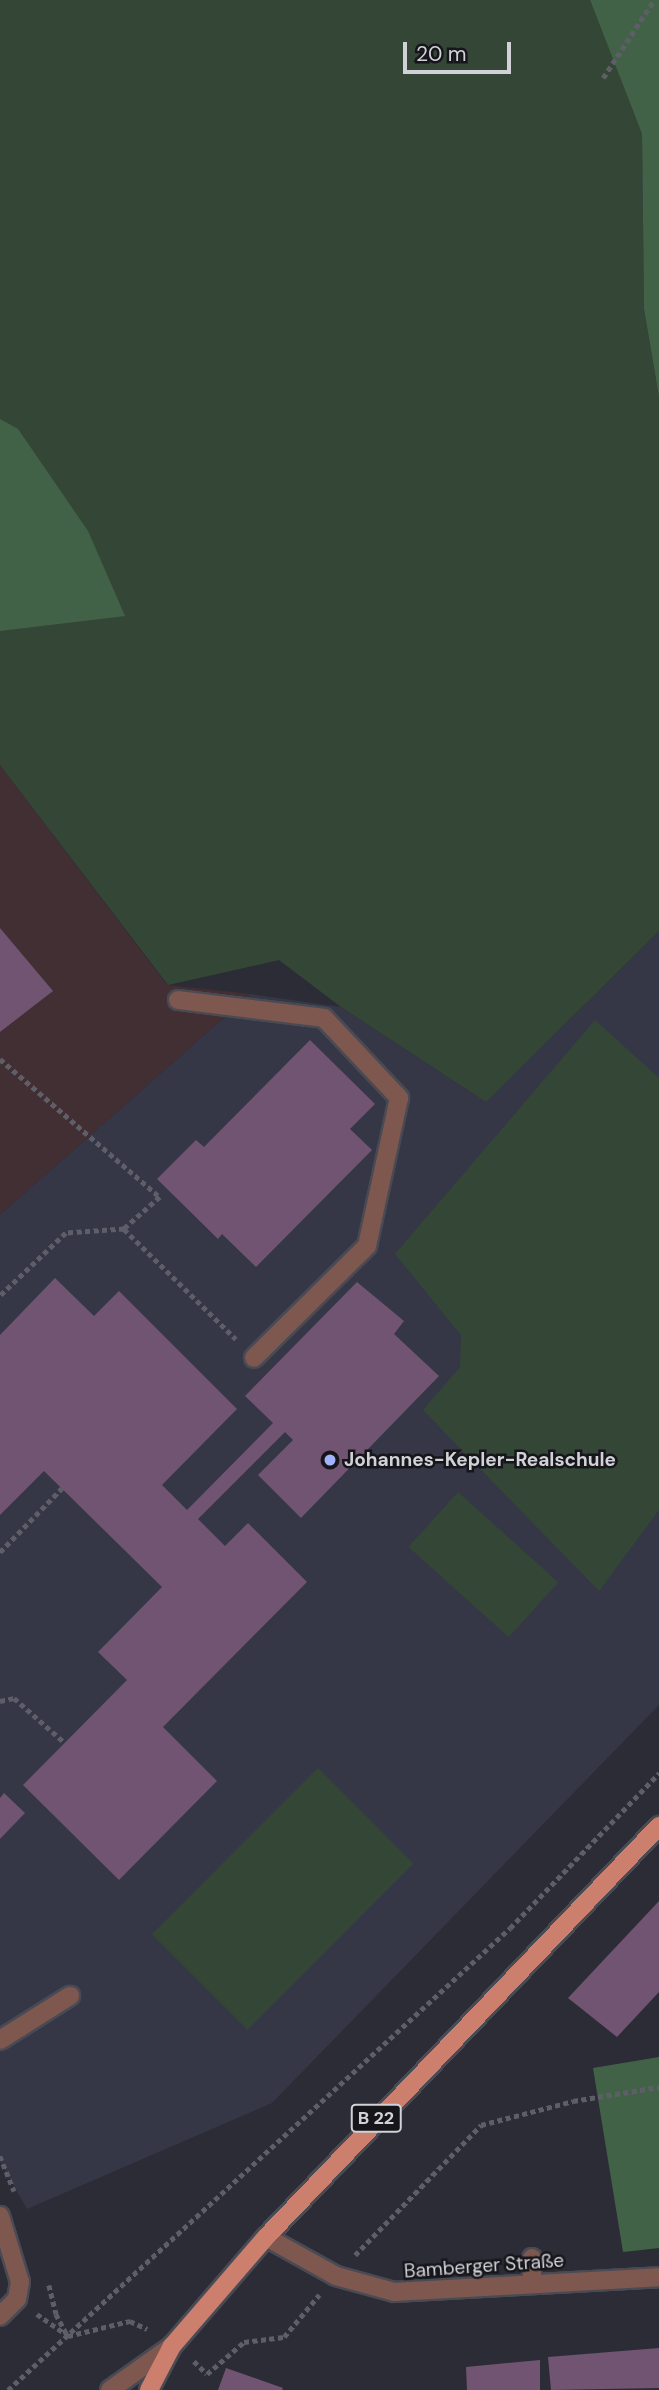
<!DOCTYPE html>
<meta charset="utf-8">
<style>
body{margin:0}
#map{position:relative;width:659px;height:2390px;overflow:hidden;background:#2c2c37;font-family:"DM Sans",sans-serif}
div>[style]{position:absolute}
.commercial>*{inset:0;background:#422f34}
.built>*{inset:0;background:#353646}
.green>*{inset:0;background:#344737;transform-origin:0 0}
.forest>*{inset:0;background:#426247}
.building>*{inset:0;background:#705471}
.path>*{height:4.5px;margin-top:-2.25px;transform-origin:0;background:repeating-linear-gradient(90deg,#5e5e68 0 5px,transparent 0 8.5px)}
.roads{filter:drop-shadow(2px 0 #4a4a54) drop-shadow(-2px 0 #4a4a54) drop-shadow(0 2px #4a4a54) drop-shadow(0 -2px #4a4a54)}
.service>*{height:18px;margin:-9px;padding:0 9px;transform-origin:9px;border-radius:9px;background:#7e584f}
.tertiary>*{height:18px;margin:-9px;padding:0 9px;transform-origin:9px;border-radius:9px;background:#7e584f}
.primary>*{height:18px;margin:-9px;padding:0 9px;transform-origin:9px;border-radius:9px;background:#cd7f6e}
.dots>*{width:19px;height:19px;translate:-50% -50%;box-sizing:border-box;border:4px solid #15151a;border-radius:50%}
span{translate:-50% -50%;white-space:nowrap;text-align:center;line-height:1.15;-webkit-text-stroke:5px #15151a;paint-order:stroke}
.shield-label span{padding:2px 5px;background:#15151a;border:2px solid;border-radius:5px;-webkit-text-stroke-width:0}
.shield-label{font-size:18px;color:#d1d1d8;font-weight:700}
.poi-label{font-size:19px;color:#d1d1d8;font-weight:700}
.left{translate:0 -50%;text-align:left}
.street-label{font-size:19px;color:#d1d1d8}
.scale{position:absolute;left:403px;top:42px;width:108px;height:32px;box-sizing:border-box;border:4px solid #d1d1d8;border-top:0;padding-left:9px;font-size:21px;line-height:24px;white-space:nowrap;color:#d1d1d8;-webkit-text-stroke:5px #15151a;paint-order:stroke}
</style>
<div id="map">
<div class="commercial">
<i style="clip-path:polygon(0 765px,167px 985px,251px 994px,0 1215px)"></i>
</div>
<div class="built">
<i style="clip-path:polygon(659px 931px,659px 1705px,272px 2103px,27px 2209px,0 2162px,0 1215px,251px 994px,341px 1007px,486px 1102px)"></i>
</div>
<div class="green">
<i style="clip-path:polygon(0 0,590px 0,642px 134px,644px 309px,659px 397px,659px 931px,486px 1102px,341px 1007px,279px 960px,168px 985px,0 765px)"></i>
<i style="clip-path:polygon(595px 1020px,659px 1078px,659px 1510px,599px 1591px,423px 1410px,460px 1367px,461px 1335px,395px 1254px)"></i>
<i style="left:458px;top:1492px;width:135px;height:74px;rotate:42deg"></i>
<i style="left:318px;top:1768px;width:135px;height:235px;rotate:45deg"></i>
</div>
<div class="forest">
<i style="clip-path:polygon(590px 0,659px 0,659px 397px,644px 309px,642px 134px)"></i>
<i style="clip-path:polygon(0 419px,18px 429px,88px 531px,125px 616px,0 631px)"></i>
<i style="clip-path:polygon(659px 2057px,659px 2248px,623px 2252px,593px 2068px)"></i>
</div>
<div class="building">
<i style="clip-path:polygon(0 928px,53px 991px,0 1032px)"></i>
<i style="clip-path:polygon(310px 1040px,375px 1104px,350px 1129px,372px 1150px,256px 1267px,222px 1234px,218px 1239px,157px 1179px,196px 1140px,204px 1147px)"></i>
<i style="clip-path:polygon(55px 1278px,94px 1316px,119px 1291px,237px 1409px,162px 1485px,187px 1510px,273px 1423px,245px 1396px,357px 1282px,404px 1321px,394px 1334px,439px 1376px,301px 1518px,258px 1475px,293px 1440px,285px 1432px,198px 1519px,225px 1546px,248px 1523px,307px 1582px,163px 1727px,217px 1781px,119px 1880px,23px 1785px,127px 1680px,98px 1652px,162px 1587px,44px 1471px,0 1515px,0 1335px)"></i>
<i style="clip-path:polygon(4px 1793px,25px 1813px,0 1839px,0 1798px)"></i>
<i style="clip-path:polygon(659px 1901px,659px 1992px,617px 2037px,568px 1998px)"></i>
<i style="clip-path:polygon(659px 2348px,659px 2388px,551px 2390px,548px 2357px)"></i>
<i style="clip-path:polygon(540px 2360px,540px 2390px,467px 2390px,466px 2367px)"></i>
<i style="clip-path:polygon(226px 2368px,283px 2388px,282px 2390px,218px 2390px)"></i>
</div>
<div class="path">
<i style="left:603px;top:78px;width:93px;rotate:-56.8deg"></i>
<i style="left:0;top:1059px;width:211px;rotate:40.8deg"></i>
<i style="left:160px;top:1197px;width:48px;rotate:138.4deg"></i>
<i style="left:124px;top:1229px;width:58px;rotate:176.1deg"></i>
<i style="left:66px;top:1233px;width:91px;rotate:136.3deg"></i>
<i style="left:124px;top:1229px;width:157px;rotate:44.5deg"></i>
<i style="left:0;top:1552px;width:89px;rotate:-45.9deg"></i>
<i style="left:0;top:1701px;width:14px;rotate:-12deg"></i>
<i style="left:14px;top:1698px;width:68px;rotate:41.4deg"></i>
<i style="left:0;top:2156px;width:38px;rotate:68deg"></i>
<i style="left:355px;top:2255px;width:181px;rotate:-45.9deg"></i>
<i style="left:481px;top:2125px;width:95px;rotate:-14.6deg"></i>
<i style="left:573px;top:2101px;width:87px;rotate:-9.2deg"></i>
<i style="left:49px;top:2285px;width:30px;rotate:76deg"></i>
<i style="left:56px;top:2314px;width:24px;rotate:62deg"></i>
<i style="left:37px;top:2314px;width:38px;rotate:35deg"></i>
<i style="left:68px;top:2336px;width:64px;rotate:-13.6deg"></i>
<i style="left:130px;top:2321px;width:19px;rotate:25deg"></i>
<i style="left:194px;top:2361px;width:18px;rotate:45deg"></i>
<i style="left:207px;top:2374px;width:49px;rotate:-40.9deg"></i>
<i style="left:244px;top:2342px;width:40px;rotate:-7.1deg"></i>
<i style="left:284px;top:2337px;width:55px;rotate:-50.2deg"></i>
<i style="left:8px;top:2390px;width:682px;rotate:-42.62deg"></i>
<i style="left:510px;top:1928px;width:215px;rotate:-46.1deg"></i>
</div>
<div class="roads">
<div class="service">
<i style="left:178px;top:1000px;width:147px;rotate:7deg"></i>
<i style="left:324px;top:1018px;width:110px;rotate:46.8deg"></i>
<i style="left:399px;top:1098px;width:151px;rotate:102.2deg"></i>
<i style="left:367px;top:1246px;width:159px;rotate:135.3deg"></i>
<i style="left:0;top:2040px;width:83px;rotate:-32.2deg"></i>
<i style="left:0;top:2216px;width:69px;rotate:73.1deg"></i>
<i style="left:20px;top:2282px;width:17px;rotate:100deg"></i>
<i style="left:17px;top:2299px;width:24px;rotate:135deg"></i>
<i style="left:532px;top:2283px;width:25px;rotate:-90deg"></i>
</div>
<div class="tertiary">
<i style="left:266px;top:2237px;width:80px;rotate:29.1deg"></i>
<i style="left:336px;top:2276px;width:60px;rotate:15.4deg"></i>
<i style="left:394px;top:2292px;width:265px;rotate:-3.2deg"></i>
<i style="left:110px;top:2390px;width:76px;rotate:-35.4deg"></i>
</div>
<div class="primary">
<i style="left:149px;top:2390px;width:50px;rotate:-62.4deg"></i>
<i style="left:172px;top:2346px;width:144px;rotate:-49.2deg"></i>
<i style="left:266px;top:2237px;width:569px;rotate:-46.28deg"></i>
</div>
</div>
<div class="dots">
<i style="left:330px;top:1460px;background:#a3b2fd"></i>
</div>
<div class="shield-label">
<span style="left:376px;top:2118px">B 22</span>
</div>
<div class="poi-label">
<span class="left" style="left:344px;top:1460px">Johannes-Kepler-Realschule</span>
</div>
<div class="street-label">
<span style="left:484px;top:2266px;rotate:-4deg">Bamberger Straße</span>
</div>
<div class="scale">20 m</div>
</div>
